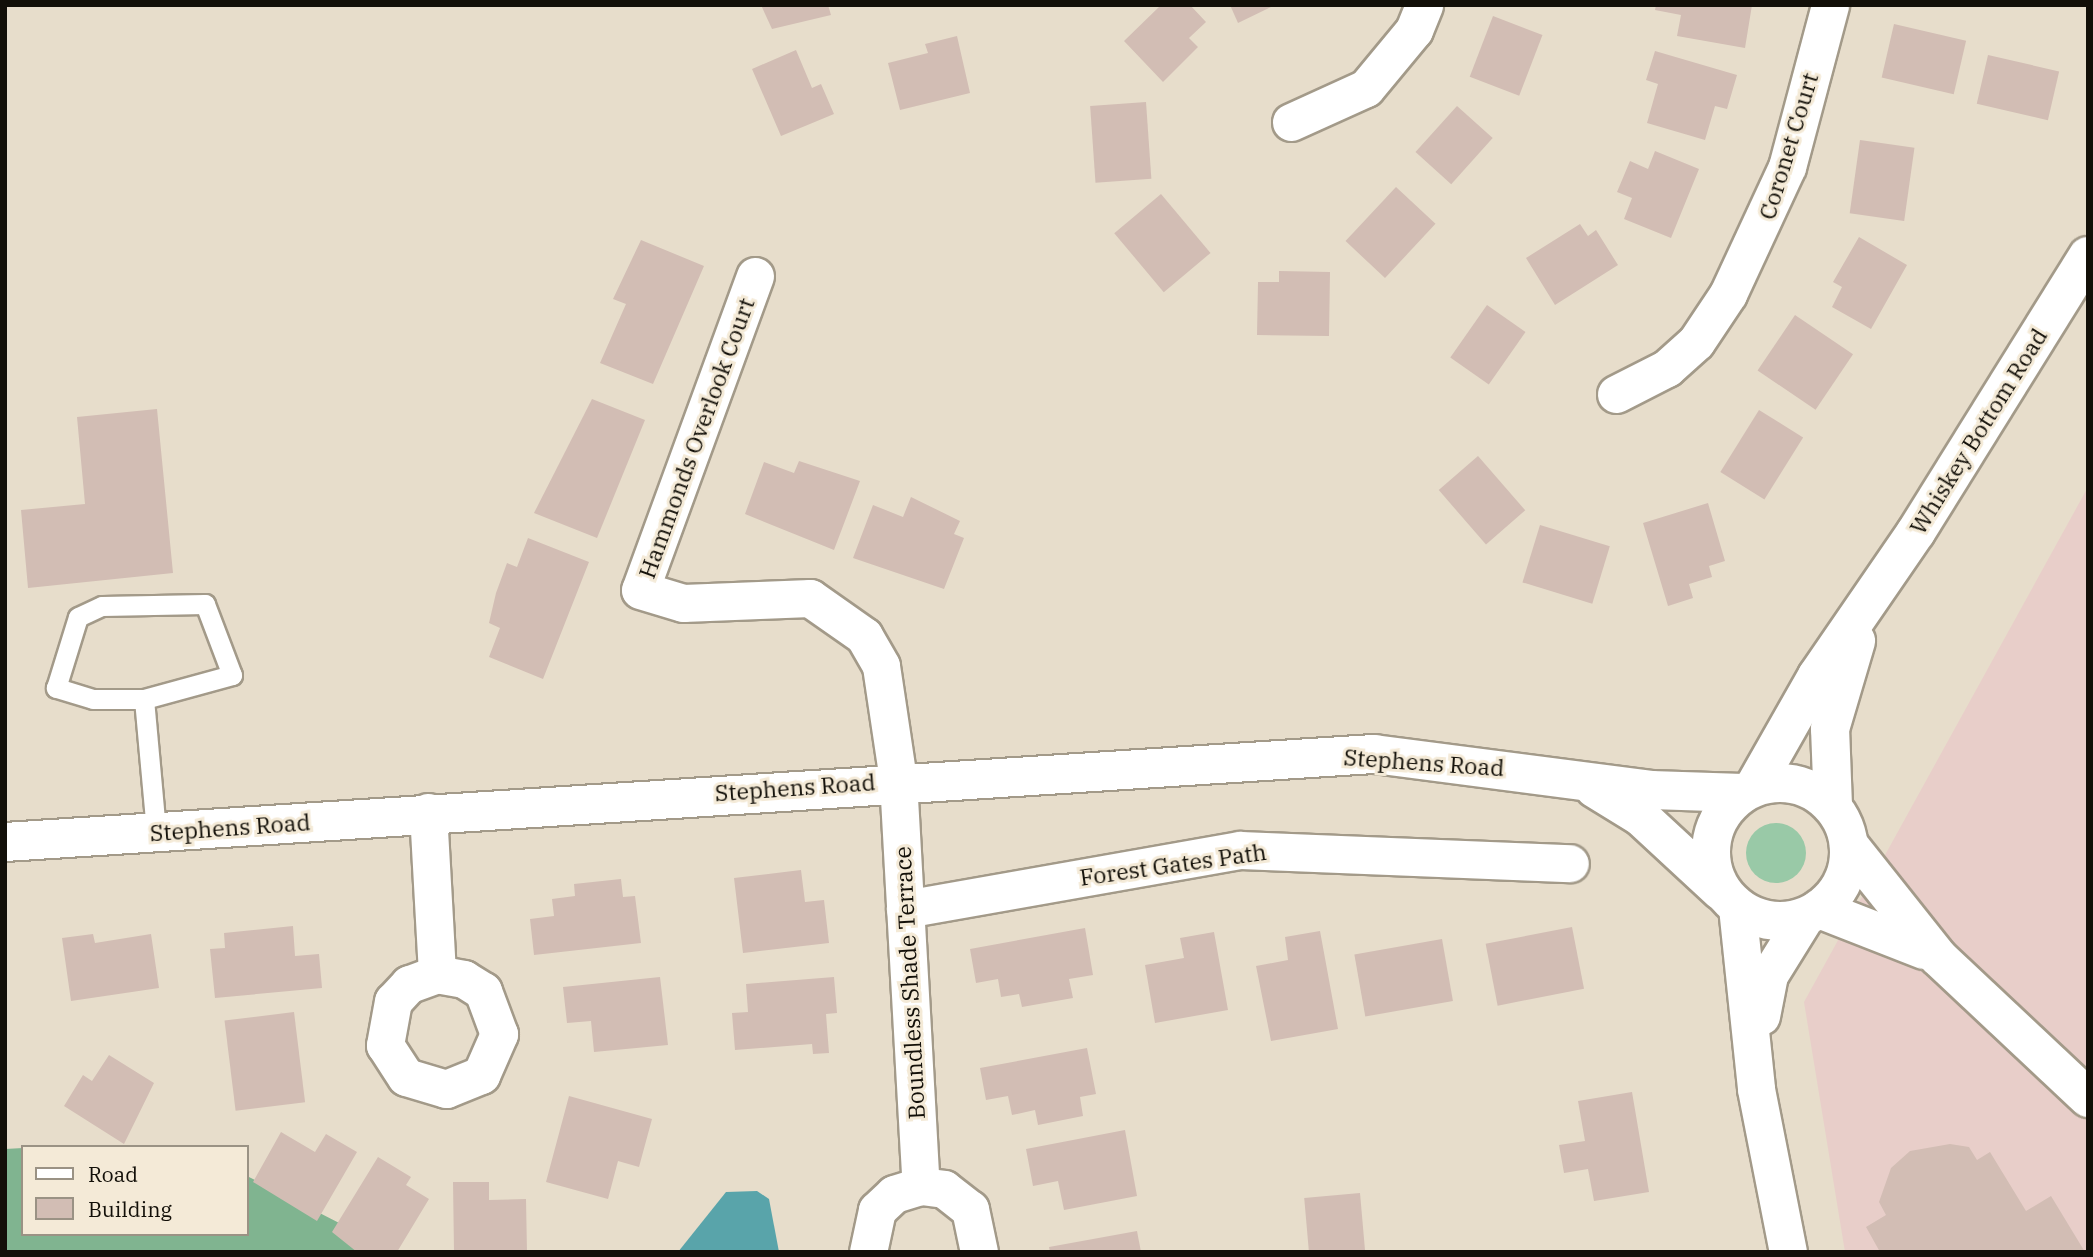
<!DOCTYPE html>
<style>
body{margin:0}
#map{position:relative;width:2093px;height:1257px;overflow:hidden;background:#e7ddcb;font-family:"IBM Plex Serif",serif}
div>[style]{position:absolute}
.commercial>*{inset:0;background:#e8cec9}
.green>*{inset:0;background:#99c9a7}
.round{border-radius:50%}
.forest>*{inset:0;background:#80b490}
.water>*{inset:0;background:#59a4aa}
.building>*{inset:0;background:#d2bdb4;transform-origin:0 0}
.roads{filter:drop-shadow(2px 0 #a39a89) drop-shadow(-2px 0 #a39a89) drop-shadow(0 2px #a39a89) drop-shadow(0 -2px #a39a89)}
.service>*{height:19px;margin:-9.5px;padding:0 9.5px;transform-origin:9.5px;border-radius:9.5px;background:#fff}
.minor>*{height:37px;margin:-18.5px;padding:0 18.5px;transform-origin:18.5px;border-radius:18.5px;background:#fff}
.tertiary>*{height:38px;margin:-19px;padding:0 19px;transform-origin:19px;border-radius:19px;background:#fff}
.tertiary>.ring{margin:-19px;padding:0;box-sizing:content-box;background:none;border:38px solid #fff;border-radius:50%}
span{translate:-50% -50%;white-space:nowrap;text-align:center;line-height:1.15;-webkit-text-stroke:6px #f4ead7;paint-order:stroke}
.street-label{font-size:23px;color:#120f08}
.frame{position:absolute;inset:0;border:7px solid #120f08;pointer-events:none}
.legend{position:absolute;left:21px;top:1145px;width:228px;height:91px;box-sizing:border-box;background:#f4ead7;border:2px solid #9a9284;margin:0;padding:9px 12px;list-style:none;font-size:21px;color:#120f08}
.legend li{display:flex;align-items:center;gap:14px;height:35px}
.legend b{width:35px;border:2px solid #9a9284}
</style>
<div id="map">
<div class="commercial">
<i style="clip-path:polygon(2088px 487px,2088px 1252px,1845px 1252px,1804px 1002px)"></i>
</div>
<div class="green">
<i class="round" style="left:1746px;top:823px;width:60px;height:60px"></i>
</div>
<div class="forest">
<i style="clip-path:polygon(23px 1148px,23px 1234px,247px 1234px,247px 1176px,396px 1252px,5px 1252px,5px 1149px)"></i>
</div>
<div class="water">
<i style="clip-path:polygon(757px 1191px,769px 1199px,779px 1252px,678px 1252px,726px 1192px)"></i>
</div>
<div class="building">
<i style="clip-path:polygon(761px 5px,828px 5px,831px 15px,772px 29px)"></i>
<i style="clip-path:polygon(1161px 5px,1190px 5px,1206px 22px,1189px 38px,1198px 47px,1163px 82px,1124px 41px)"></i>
<i style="clip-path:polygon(1230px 5px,1275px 5px,1238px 23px)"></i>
<i style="clip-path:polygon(1656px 5px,1752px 5px,1745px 48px,1677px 36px,1681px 15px,1655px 10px)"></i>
<i style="left:1493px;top:16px;width:53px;height:65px;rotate:21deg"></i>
<i style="left:1894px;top:24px;width:74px;height:55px;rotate:13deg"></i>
<i style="clip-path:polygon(957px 36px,970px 93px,900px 110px,888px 63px,928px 53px,925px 44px)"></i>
<i style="clip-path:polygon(796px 50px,812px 88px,821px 84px,834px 114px,781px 136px,752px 69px)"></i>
<i style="clip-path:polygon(1655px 51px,1737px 75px,1727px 109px,1715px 106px,1705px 140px,1647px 123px,1658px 84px,1646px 80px)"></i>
<i style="left:1988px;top:55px;width:73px;height:50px;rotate:13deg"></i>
<i style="left:1146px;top:102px;width:77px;height:56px;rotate:86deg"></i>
<i style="left:1457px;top:106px;width:48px;height:62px;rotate:42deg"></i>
<i style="left:1860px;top:140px;width:55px;height:74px;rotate:8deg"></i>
<i style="clip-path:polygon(1655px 151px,1699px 169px,1671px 238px,1624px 219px,1632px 198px,1617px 192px,1630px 161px,1648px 169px)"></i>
<i style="left:1396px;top:187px;width:54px;height:74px;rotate:43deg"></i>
<i style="left:1161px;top:194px;width:77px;height:61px;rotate:50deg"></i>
<i style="clip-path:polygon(1580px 224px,1588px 236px,1596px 230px,1618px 265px,1555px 305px,1526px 258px)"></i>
<i style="clip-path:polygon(1859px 237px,1907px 265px,1871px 329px,1832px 307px,1842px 287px,1833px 282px)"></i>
<i style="clip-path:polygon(641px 240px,704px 266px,653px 384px,600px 363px,626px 304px,613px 299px)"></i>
<i style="clip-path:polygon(1279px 271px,1330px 272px,1329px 336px,1257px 335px,1258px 282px,1279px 282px)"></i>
<i style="left:1487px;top:305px;width:47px;height:64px;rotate:35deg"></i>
<i style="left:1795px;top:315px;width:70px;height:67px;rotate:34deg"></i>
<i style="clip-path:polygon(592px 399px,645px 420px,597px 538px,534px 513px)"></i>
<i style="clip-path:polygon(157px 409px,173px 573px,28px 588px,21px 510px,85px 504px,77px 417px)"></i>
<i style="left:1759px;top:410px;width:52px;height:73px;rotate:32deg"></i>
<i style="left:1478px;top:456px;width:72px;height:52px;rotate:49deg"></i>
<i style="clip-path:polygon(799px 461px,860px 481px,834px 550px,745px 514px,764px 462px,794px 473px)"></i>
<i style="clip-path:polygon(911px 497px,960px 521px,954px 534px,964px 538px,944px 589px,853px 558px,873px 505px,903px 517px)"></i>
<i style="clip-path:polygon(1708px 503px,1725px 561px,1709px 566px,1712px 577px,1689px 584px,1693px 598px,1668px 606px,1643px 523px)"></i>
<i style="left:1540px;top:525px;width:73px;height:60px;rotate:17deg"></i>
<i style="clip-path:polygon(528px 538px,589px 562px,543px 679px,489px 657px,500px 628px,489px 623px,496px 593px,507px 563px,517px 567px)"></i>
<i style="clip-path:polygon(801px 870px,805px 902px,824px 900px,829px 943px,743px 953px,734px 878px)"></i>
<i style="clip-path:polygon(621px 879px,623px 897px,635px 896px,641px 943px,534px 955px,530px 919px,554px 916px,552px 899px,575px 896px,574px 884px)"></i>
<i style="clip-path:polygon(293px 926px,295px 956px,319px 954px,322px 988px,215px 998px,210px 949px,225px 948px,224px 933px)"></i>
<i style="left:1572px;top:927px;width:63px;height:88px;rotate:79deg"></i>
<i style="clip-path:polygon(1085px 928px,1093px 975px,1069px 979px,1073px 998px,1022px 1007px,1019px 994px,1001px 997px,998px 979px,976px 983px,970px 949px)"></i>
<i style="clip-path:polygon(1320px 931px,1338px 1029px,1271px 1041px,1256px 966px,1288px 960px,1285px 937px)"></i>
<i style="clip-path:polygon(1214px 932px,1228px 1010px,1155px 1023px,1145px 965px,1184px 958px,1180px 938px)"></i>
<i style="clip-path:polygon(93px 934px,95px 943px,151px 934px,159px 988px,71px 1001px,62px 938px)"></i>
<i style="left:1442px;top:939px;width:63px;height:89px;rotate:80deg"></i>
<i style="clip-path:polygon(660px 977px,668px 1045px,594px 1052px,591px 1021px,567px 1023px,563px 987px)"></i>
<i style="clip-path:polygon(834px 977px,837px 1013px,826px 1014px,829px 1053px,813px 1054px,812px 1044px,735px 1050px,732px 1013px,748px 1012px,746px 984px)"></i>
<i style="left:294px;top:1012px;width:91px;height:70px;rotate:83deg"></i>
<i style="clip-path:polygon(1087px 1048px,1096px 1094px,1080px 1097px,1083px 1116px,1038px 1125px,1035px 1110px,1012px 1115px,1008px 1096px,986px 1100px,980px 1068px)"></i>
<i style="clip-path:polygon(109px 1055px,154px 1083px,124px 1144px,64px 1106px,83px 1075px,92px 1081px)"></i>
<i style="clip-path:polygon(1632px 1092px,1649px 1192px,1594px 1201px,1588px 1169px,1564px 1173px,1559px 1145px,1585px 1141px,1578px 1101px)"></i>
<i style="clip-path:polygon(569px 1096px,652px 1119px,639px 1167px,618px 1161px,608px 1199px,546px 1182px)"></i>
<i style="clip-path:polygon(1125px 1130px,1137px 1196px,1064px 1210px,1058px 1181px,1033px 1186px,1026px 1149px)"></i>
<i style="clip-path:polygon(281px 1132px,315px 1152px,326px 1134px,357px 1152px,317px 1221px,253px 1182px)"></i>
<i style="clip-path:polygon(1950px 1144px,1969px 1147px,1977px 1160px,1990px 1152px,2026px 1211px,2051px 1196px,2085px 1252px,1880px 1252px,1866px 1227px,1886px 1215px,1879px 1202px,1891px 1168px,1910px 1151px)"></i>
<i style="clip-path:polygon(378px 1157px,411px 1177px,406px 1185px,429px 1199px,397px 1252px,357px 1252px,332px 1232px)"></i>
<i style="clip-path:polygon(453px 1182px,489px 1182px,489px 1200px,526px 1199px,527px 1252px,454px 1252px)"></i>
<i style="left:1360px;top:1193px;width:59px;height:56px;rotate:85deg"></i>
<i style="clip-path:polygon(1137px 1231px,1141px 1252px,1050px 1252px,1049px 1247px)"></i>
</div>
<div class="roads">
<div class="service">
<i style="left:144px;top:699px;width:51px;rotate:180deg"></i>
<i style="left:93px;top:699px;width:39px;rotate:-163deg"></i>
<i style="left:56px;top:688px;width:74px;rotate:-72.8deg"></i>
<i style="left:78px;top:617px;width:26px;rotate:-25deg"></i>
<i style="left:102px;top:606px;width:103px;rotate:-1.1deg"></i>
<i style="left:205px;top:604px;width:76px;rotate:69.2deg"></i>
<i style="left:232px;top:675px;width:91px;rotate:164.7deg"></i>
<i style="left:144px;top:699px;width:134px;rotate:84.8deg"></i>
</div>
<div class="minor">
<i style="left:1291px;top:122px;width:82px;rotate:-24.4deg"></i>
<i style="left:1366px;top:88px;width:75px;rotate:-50.4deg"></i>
<i style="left:1414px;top:30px;width:27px;rotate:-68deg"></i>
<i style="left:755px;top:276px;width:334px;rotate:110.1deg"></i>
<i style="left:640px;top:590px;width:45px;rotate:16.8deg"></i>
<i style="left:683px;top:603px;width:127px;rotate:-2.3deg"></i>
<i style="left:810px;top:598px;width:66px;rotate:35.1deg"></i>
<i style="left:864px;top:636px;width:34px;rotate:60deg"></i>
<i style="left:881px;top:666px;width:115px;rotate:81.5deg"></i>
<i style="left:898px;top:780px;width:407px;rotate:86.8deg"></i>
<i style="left:1616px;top:394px;width:57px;rotate:-27deg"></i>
<i style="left:1667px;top:368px;width:39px;rotate:-42deg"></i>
<i style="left:1696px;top:342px;width:58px;rotate:-56.3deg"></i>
<i style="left:1728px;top:294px;width:140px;rotate:-65.1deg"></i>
<i style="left:1787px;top:167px;width:168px;rotate:-75.1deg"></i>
<i style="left:428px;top:812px;width:162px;rotate:86.8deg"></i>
<i style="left:437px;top:974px;width:30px;rotate:160deg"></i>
<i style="left:409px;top:984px;width:23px;rotate:133deg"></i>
<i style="left:393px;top:1001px;width:45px;rotate:100.3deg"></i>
<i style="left:385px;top:1045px;width:38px;rotate:57deg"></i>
<i style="left:406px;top:1077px;width:42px;rotate:16.7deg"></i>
<i style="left:446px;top:1089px;width:38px;rotate:-22deg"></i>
<i style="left:481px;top:1075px;width:45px;rotate:-66.3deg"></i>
<i style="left:499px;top:1034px;width:46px;rotate:-110.4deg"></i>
<i style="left:483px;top:991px;width:22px;rotate:-148deg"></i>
<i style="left:464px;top:979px;width:27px;rotate:-170deg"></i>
<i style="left:1737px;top:907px;width:183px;rotate:84deg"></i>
<i style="left:1756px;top:1089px;width:166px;rotate:78.9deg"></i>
<i style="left:905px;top:909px;width:340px;rotate:-10deg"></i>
<i style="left:1240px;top:850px;width:330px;rotate:2.3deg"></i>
<i style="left:1761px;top:1016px;width:42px;rotate:-79deg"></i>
<i style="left:1769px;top:975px;width:68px;rotate:-58.2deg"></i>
<i style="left:868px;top:1252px;width:43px;rotate:-77.9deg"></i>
<i style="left:877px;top:1210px;width:23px;rotate:-43deg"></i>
<i style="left:894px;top:1194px;width:28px;rotate:-17deg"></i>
<i style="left:921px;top:1186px;width:23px;rotate:7deg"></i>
<i style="left:944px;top:1189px;width:33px;rotate:38deg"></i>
<i style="left:970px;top:1209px;width:44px;rotate:78.2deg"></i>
</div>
<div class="tertiary">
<i class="ring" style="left:1711px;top:783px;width:100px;height:100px"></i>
<i style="left:1754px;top:787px;width:128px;rotate:-60.4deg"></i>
<i style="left:1817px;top:676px;width:175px;rotate:-55.5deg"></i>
<i style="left:1916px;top:532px;width:325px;rotate:-58.1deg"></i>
<i style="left:1594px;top:788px;width:55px;rotate:31.7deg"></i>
<i style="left:1641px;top:817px;width:109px;rotate:42.8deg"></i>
<i style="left:1833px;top:806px;width:77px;rotate:-92.2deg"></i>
<i style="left:1830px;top:729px;width:92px;rotate:-73.5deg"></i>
<i style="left:5px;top:842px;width:1372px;rotate:-3.68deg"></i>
<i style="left:1374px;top:754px;width:279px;rotate:7.4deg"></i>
<i style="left:1651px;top:790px;width:92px;rotate:1.9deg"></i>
<i style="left:1849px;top:845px;width:143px;rotate:51.5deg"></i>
<i style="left:1938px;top:957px;width:206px;rotate:43.2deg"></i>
<i style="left:1819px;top:909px;width:113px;rotate:21.3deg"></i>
</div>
</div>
<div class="street-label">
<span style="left:1788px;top:146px;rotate:-73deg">Coronet Court</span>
<span style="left:1978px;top:431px;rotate:-58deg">Whiskey Bottom Road</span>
<span style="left:696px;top:438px;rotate:-70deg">Hammonds Overlook Court</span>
<span style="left:1424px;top:762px;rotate:4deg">Stephens Road</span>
<span style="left:795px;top:787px;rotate:-4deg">Stephens Road</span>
<span style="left:230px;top:827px;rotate:-4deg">Stephens Road</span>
<span style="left:1173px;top:864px;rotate:-8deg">Forest Gates Path</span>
<span style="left:909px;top:983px;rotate:-93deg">Boundless Shade Terrace</span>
</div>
<div class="frame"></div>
<ul class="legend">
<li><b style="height:9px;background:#fff"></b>Road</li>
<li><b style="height:19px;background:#d2bdb4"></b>Building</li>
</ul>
</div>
